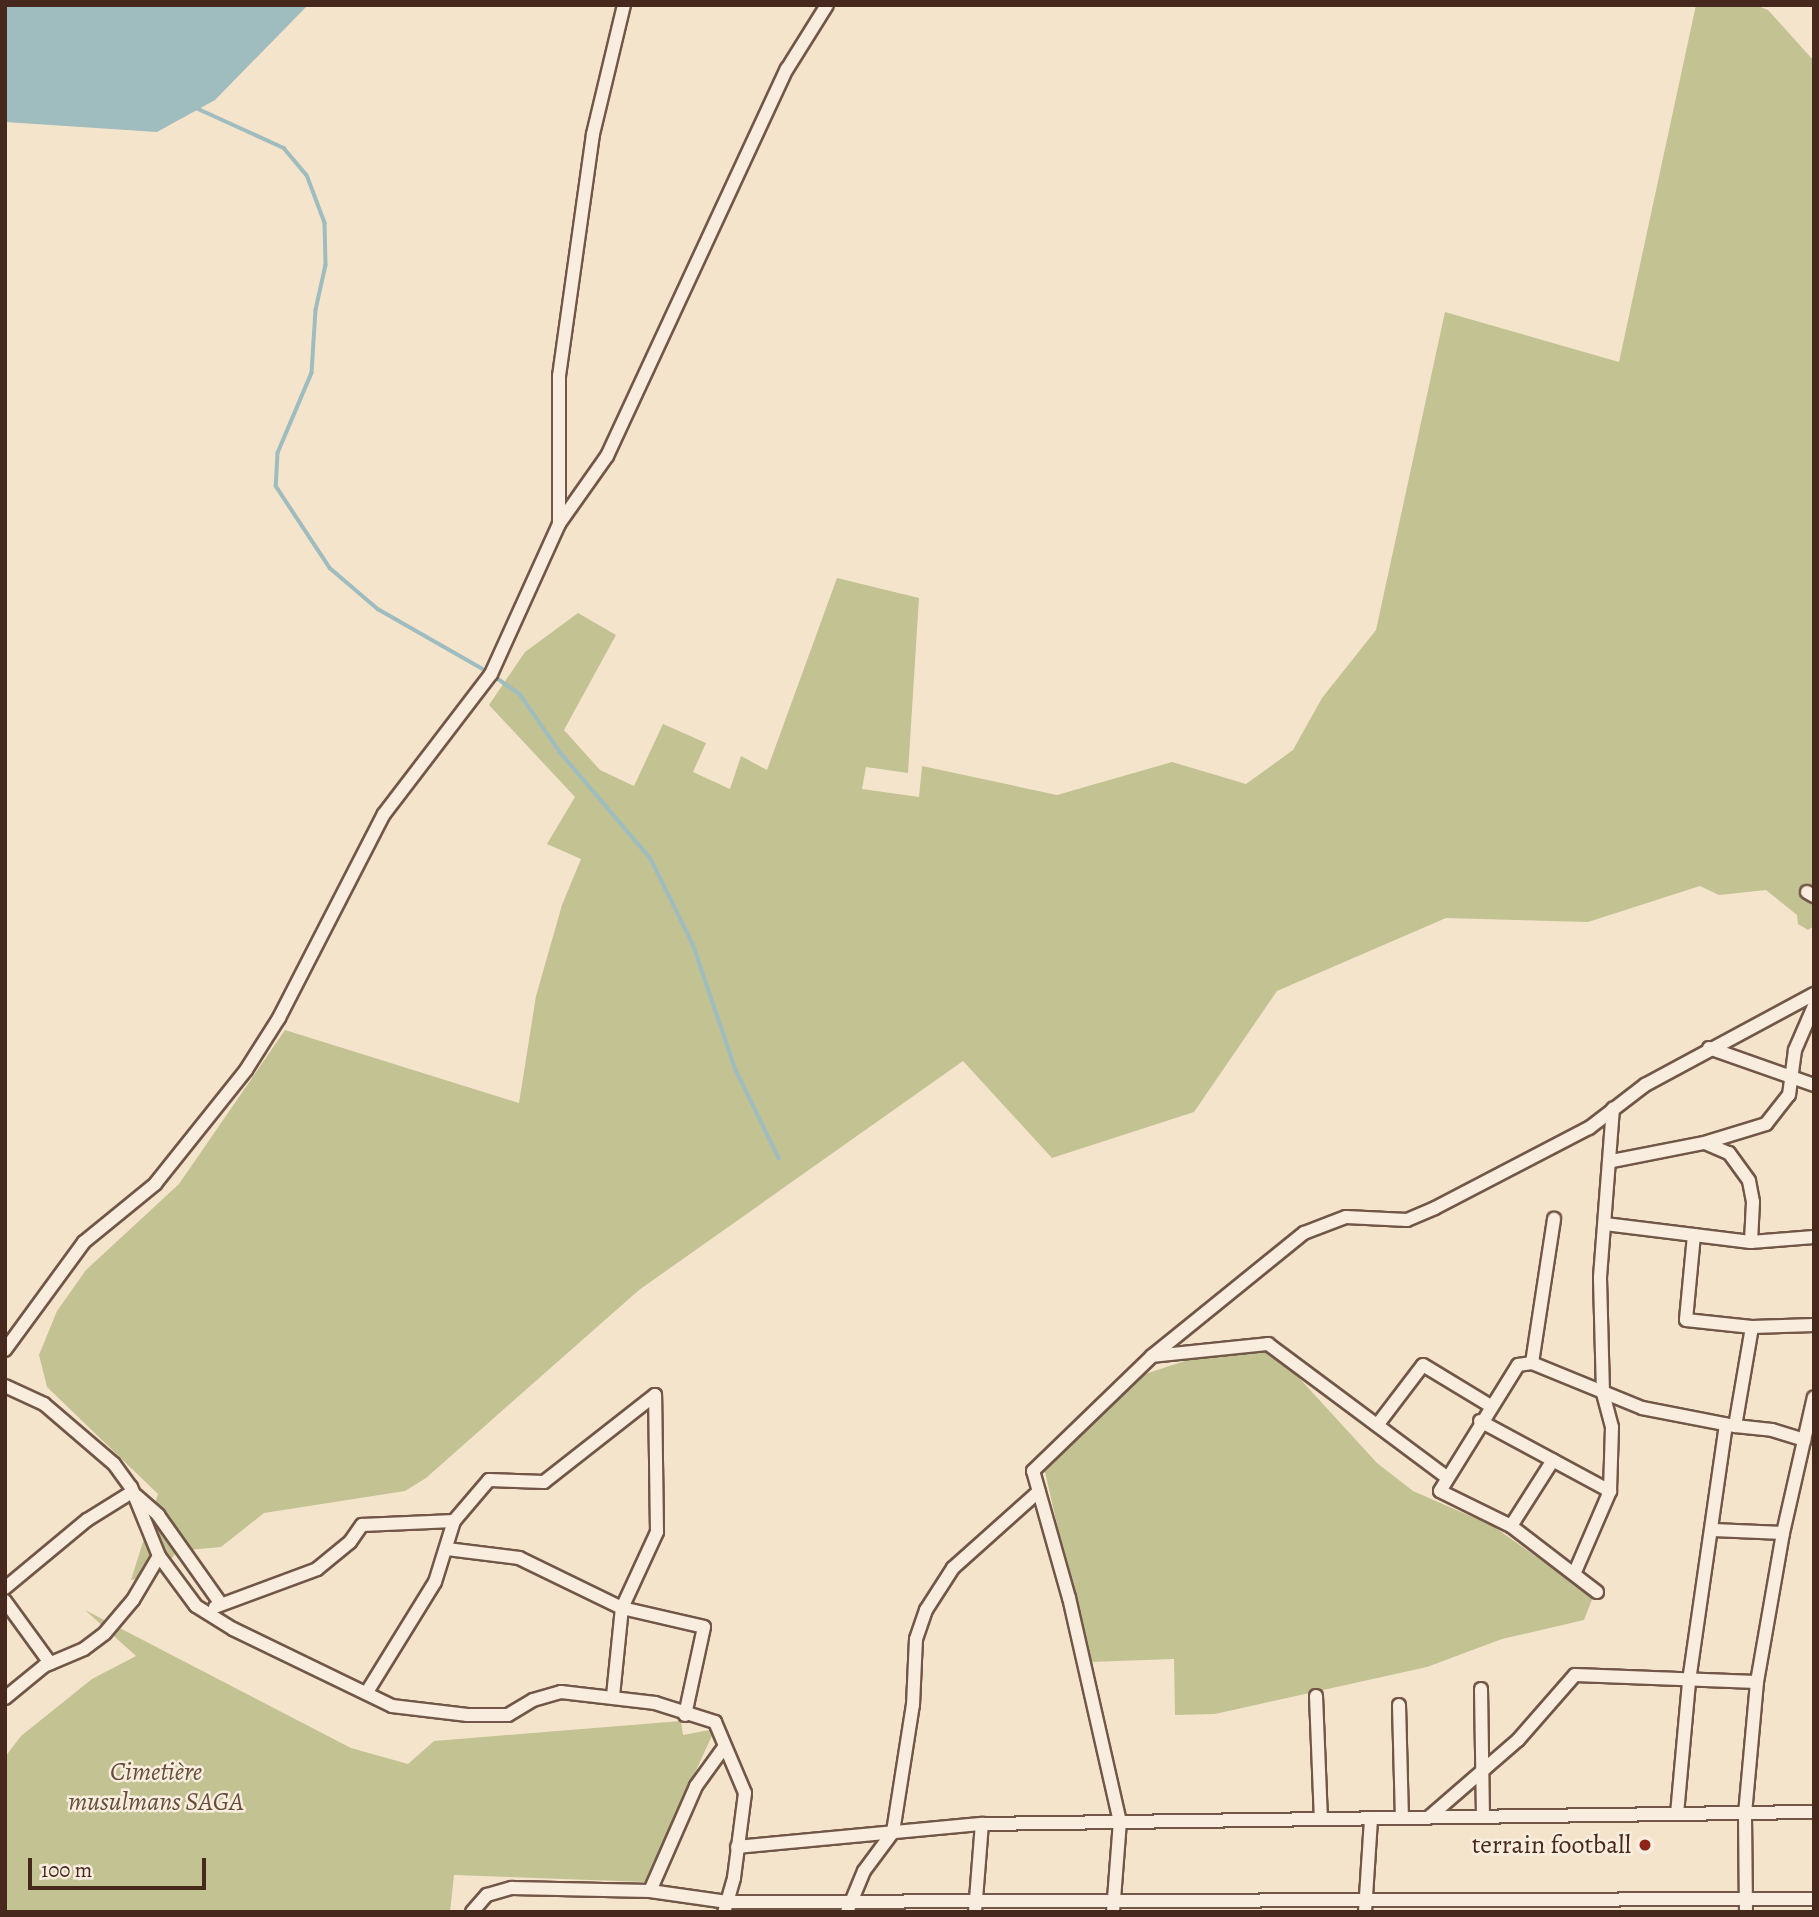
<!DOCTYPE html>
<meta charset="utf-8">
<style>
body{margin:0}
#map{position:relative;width:1819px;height:1917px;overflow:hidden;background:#f5e4cc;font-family:Alegreya,serif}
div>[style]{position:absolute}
.green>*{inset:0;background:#c2c293}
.water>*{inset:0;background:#9fbcbf}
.stream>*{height:3.5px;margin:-1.75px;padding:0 1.75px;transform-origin:1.75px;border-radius:1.75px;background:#9fbcbf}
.roads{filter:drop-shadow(2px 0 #725748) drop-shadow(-2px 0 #725748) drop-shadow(0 2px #725748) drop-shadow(0 -2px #725748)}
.minor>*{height:12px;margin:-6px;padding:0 6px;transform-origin:6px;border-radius:6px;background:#f8edde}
.dots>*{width:19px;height:19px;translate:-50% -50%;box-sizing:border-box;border:4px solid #f8edde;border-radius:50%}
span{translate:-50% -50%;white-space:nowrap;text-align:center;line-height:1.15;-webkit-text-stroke:5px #f8edde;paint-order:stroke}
.park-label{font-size:26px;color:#664e3a;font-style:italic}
.poi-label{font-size:26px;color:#47281c}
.right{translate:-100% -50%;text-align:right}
.frame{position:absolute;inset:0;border:7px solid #47281c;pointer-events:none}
.scale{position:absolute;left:28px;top:1858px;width:178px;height:32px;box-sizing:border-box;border:4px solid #47281c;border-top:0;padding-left:9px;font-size:21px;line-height:24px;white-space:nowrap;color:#47281c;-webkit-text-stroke:5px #f8edde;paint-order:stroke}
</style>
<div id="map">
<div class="green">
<i style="clip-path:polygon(1696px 5px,1755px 5px,1768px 10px,1814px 61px,1814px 926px,1808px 930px,1798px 924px,1797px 915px,1766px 890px,1719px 895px,1700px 886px,1588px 922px,1446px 918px,1277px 991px,1194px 1112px,1052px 1158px,963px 1061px,639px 1290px,426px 1478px,405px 1491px,264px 1513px,221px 1547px,178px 1551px,158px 1574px,131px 1580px,158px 1494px,47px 1387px,39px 1355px,57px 1311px,86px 1270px,179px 1184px,285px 1030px,519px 1103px,536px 996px,562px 905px,581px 859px,547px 844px,575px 797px,489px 705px,525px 652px,578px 613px,616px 635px,564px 730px,600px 770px,634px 786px,663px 724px,706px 743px,693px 772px,730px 789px,741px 756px,767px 770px,837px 578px,919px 598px,908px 773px,866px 767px,862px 789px,919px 797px,922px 766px,1057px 795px,1172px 762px,1246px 784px,1293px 750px,1322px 698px,1376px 630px,1445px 312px,1619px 362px)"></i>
<i style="clip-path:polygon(1267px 1352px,1290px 1368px,1377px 1463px,1413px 1491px,1493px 1526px,1593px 1597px,1584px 1620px,1502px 1639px,1427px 1667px,1215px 1714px,1175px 1715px,1174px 1659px,1089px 1662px,1044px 1468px,1145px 1374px,1197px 1357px)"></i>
<i style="clip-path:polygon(85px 1610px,351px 1748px,408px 1764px,434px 1741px,681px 1721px,683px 1735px,715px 1729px,645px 1882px,454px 1875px,450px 1912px,6px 1912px,5px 1757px,21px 1736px,92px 1679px,136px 1656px)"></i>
</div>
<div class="water">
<i style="clip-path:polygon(5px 5px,308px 5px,215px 100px,157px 132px,5px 122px)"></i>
</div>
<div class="stream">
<i style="left:194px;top:107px;width:99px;rotate:24.5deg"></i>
<i style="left:284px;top:148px;width:35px;rotate:50deg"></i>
<i style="left:307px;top:175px;width:51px;rotate:69.4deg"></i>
<i style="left:325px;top:223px;width:42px;rotate:88.6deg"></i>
<i style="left:326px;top:265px;width:46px;rotate:102.5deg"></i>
<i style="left:316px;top:310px;width:63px;rotate:93.6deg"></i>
<i style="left:312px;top:373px;width:87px;rotate:113deg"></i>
<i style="left:278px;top:453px;width:33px;rotate:93deg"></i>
<i style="left:276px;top:486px;width:98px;rotate:56.6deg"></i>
<i style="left:330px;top:568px;width:63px;rotate:40.5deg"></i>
<i style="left:378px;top:609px;width:127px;rotate:29.8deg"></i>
<i style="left:494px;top:676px;width:32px;rotate:35deg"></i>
<i style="left:520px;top:694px;width:70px;rotate:55.4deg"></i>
<i style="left:560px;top:752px;width:140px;rotate:49.6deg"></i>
<i style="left:651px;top:859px;width:95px;rotate:63.7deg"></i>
<i style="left:693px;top:944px;width:133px;rotate:71.2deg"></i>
<i style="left:736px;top:1070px;width:98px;rotate:64deg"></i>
</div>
<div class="roads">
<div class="minor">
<i style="left:559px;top:524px;width:148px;rotate:-90deg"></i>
<i style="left:559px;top:376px;width:244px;rotate:-82deg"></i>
<i style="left:593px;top:134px;width:133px;rotate:-76.5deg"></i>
<i style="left:1807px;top:892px;width:8px;rotate:30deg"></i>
<i style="left:1709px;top:1048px;width:111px;rotate:19.4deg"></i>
<i style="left:1705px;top:1143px;width:26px;rotate:23deg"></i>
<i style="left:1729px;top:1153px;width:34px;rotate:54deg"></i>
<i style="left:1749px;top:1181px;width:21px;rotate:79deg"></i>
<i style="left:1753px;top:1202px;width:40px;rotate:92.9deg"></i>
<i style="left:1612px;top:1161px;width:94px;rotate:-11.1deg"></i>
<i style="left:1704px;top:1143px;width:65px;rotate:-17deg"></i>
<i style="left:1766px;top:1124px;width:37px;rotate:-52deg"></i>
<i style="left:1789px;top:1095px;width:45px;rotate:-82.4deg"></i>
<i style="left:1795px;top:1050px;width:48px;rotate:-66.6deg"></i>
<i style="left:1605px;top:1224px;width:90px;rotate:7deg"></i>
<i style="left:1694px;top:1235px;width:85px;rotate:95.4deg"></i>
<i style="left:1686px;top:1320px;width:66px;rotate:6.1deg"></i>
<i style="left:1752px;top:1327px;width:62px;rotate:-1.8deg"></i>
<i style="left:1694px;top:1235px;width:57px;rotate:7deg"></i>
<i style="left:1751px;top:1242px;width:63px;rotate:-4.5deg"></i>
<i style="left:1752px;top:1327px;width:100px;rotate:99.7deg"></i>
<i style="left:1735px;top:1426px;width:37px;rotate:6deg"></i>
<i style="left:1772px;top:1430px;width:34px;rotate:17deg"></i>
<i style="left:5px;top:1350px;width:134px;rotate:-53.8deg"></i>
<i style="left:84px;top:1242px;width:92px;rotate:-39.2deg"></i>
<i style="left:155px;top:1184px;width:146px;rotate:-51.4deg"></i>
<i style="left:246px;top:1070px;width:62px;rotate:-57.6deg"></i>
<i style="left:279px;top:1018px;width:229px;rotate:-62.8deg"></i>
<i style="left:384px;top:814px;width:176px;rotate:-52.6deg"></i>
<i style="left:491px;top:674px;width:165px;rotate:-65.6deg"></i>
<i style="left:559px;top:524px;width:83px;rotate:-54.8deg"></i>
<i style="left:607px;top:456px;width:427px;rotate:-65.1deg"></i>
<i style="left:787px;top:69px;width:75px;rotate:-58deg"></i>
<i style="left:1152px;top:1356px;width:117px;rotate:-5.9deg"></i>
<i style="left:1268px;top:1344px;width:224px;rotate:36.7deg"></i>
<i style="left:1532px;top:1363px;width:146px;rotate:-81.3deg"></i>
<i style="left:5px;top:1386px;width:43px;rotate:24.8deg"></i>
<i style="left:44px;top:1404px;width:92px;rotate:40.6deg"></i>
<i style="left:114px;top:1464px;width:29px;rotate:54deg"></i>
<i style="left:131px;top:1487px;width:74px;rotate:67.9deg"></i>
<i style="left:159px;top:1556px;width:62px;rotate:53.5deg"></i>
<i style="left:196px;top:1606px;width:44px;rotate:31.9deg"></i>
<i style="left:233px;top:1629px;width:177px;rotate:25.8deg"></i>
<i style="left:392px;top:1706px;width:76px;rotate:6.8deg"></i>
<i style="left:467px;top:1715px;width:41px"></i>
<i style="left:508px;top:1715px;width:29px;rotate:-31deg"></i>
<i style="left:533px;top:1700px;width:29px;rotate:-16deg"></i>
<i style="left:561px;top:1692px;width:95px;rotate:6.7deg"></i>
<i style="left:655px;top:1703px;width:63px;rotate:17.6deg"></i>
<i style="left:715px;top:1722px;width:77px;rotate:67.1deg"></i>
<i style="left:745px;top:1793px;width:86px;rotate:97.4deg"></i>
<i style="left:734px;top:1878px;width:35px;rotate:106deg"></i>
<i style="left:1480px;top:1421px;width:148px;rotate:28.3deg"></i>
<i style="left:1610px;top:1491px;width:90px;rotate:113.4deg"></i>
<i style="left:1378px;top:1424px;width:74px;rotate:-52.7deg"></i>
<i style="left:1423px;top:1365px;width:77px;rotate:31.2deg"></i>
<i style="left:1610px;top:1491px;width:64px;rotate:-88.2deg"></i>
<i style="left:1612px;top:1427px;width:35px;rotate:-105deg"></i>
<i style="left:1603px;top:1393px;width:116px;rotate:-91.5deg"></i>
<i style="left:1600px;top:1277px;width:169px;rotate:-85.6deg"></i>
<i style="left:1511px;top:1526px;width:78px;rotate:-57.5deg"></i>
<i style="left:1713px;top:1530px;width:70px;rotate:2.5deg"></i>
<i style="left:447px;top:1549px;width:73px;rotate:7.1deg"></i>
<i style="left:519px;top:1558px;width:114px;rotate:25.9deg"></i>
<i style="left:622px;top:1608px;width:84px;rotate:13deg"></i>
<i style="left:704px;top:1627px;width:90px;rotate:102.2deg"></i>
<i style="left:5px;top:1588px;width:107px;rotate:-39.7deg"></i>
<i style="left:87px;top:1520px;width:53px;rotate:-31.9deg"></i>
<i style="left:132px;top:1492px;width:35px;rotate:41deg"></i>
<i style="left:158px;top:1515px;width:109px;rotate:54.7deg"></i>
<i style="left:1597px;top:1592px;width:108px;rotate:-142.5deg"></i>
<i style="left:1511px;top:1526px;width:79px;rotate:-153.8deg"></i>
<i style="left:1440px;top:1491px;width:148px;rotate:-58.2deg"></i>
<i style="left:1518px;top:1365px;width:14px;rotate:-8deg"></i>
<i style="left:1532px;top:1363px;width:119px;rotate:22.2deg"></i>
<i style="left:1642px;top:1408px;width:95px;rotate:11deg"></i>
<i style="left:5px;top:1601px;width:77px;rotate:54deg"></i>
<i style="left:215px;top:1607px;width:109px;rotate:-20.4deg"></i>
<i style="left:317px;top:1569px;width:43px;rotate:-39.3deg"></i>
<i style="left:350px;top:1542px;width:21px;rotate:-55deg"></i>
<i style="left:362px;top:1525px;width:92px;rotate:-2.5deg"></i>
<i style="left:1481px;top:1689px;width:128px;rotate:89.1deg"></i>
<i style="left:367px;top:1692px;width:129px;rotate:-58.3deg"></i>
<i style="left:435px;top:1582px;width:64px;rotate:-72.7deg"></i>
<i style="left:454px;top:1521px;width:54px;rotate:-49.5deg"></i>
<i style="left:489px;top:1480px;width:55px;rotate:2.1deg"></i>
<i style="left:544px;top:1482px;width:141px;rotate:-38.1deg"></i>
<i style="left:613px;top:1696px;width:88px;rotate:-84.2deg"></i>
<i style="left:622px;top:1608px;width:84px;rotate:-65.3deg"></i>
<i style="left:657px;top:1532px;width:137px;rotate:-90.8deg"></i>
<i style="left:1316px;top:1696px;width:123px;rotate:87.7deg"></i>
<i style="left:5px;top:1698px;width:50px;rotate:-39.4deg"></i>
<i style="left:44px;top:1666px;width:43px;rotate:-23deg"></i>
<i style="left:84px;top:1649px;width:26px;rotate:-37deg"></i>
<i style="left:105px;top:1633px;width:43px;rotate:-49.7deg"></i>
<i style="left:133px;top:1600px;width:51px;rotate:-59.4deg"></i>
<i style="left:1399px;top:1705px;width:113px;rotate:88.5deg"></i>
<i style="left:1677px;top:1814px;width:134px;rotate:-84.8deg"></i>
<i style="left:1689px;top:1681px;width:259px;rotate:-81.8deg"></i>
<i style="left:1428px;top:1818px;width:119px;rotate:-40.9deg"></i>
<i style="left:1518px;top:1740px;width:86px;rotate:-48.8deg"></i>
<i style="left:1575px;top:1675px;width:182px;rotate:2.2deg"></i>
<i style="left:737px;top:1847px;width:246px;rotate:-5.4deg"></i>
<i style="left:982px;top:1824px;width:832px;rotate:-0.83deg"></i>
<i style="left:650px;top:1891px;width:115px;rotate:-66.3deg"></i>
<i style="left:696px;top:1786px;width:49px;rotate:-54.1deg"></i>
<i style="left:472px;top:1912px;width:23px;rotate:-49deg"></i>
<i style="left:487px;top:1895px;width:26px;rotate:-16deg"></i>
<i style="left:512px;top:1888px;width:138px;rotate:1.2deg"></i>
<i style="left:650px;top:1891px;width:78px;rotate:8.1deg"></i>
<i style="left:727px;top:1902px;width:1087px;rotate:-0.16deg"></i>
<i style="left:847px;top:1912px;width:44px;rotate:-67.5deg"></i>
<i style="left:864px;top:1871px;width:49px;rotate:-53.4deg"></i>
<i style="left:893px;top:1832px;width:129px;rotate:-81.1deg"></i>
<i style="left:913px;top:1705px;width:66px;rotate:-87.4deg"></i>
<i style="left:916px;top:1639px;width:31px;rotate:-71deg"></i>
<i style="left:926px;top:1610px;width:50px;rotate:-57.3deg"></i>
<i style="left:953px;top:1568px;width:115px;rotate:-41.8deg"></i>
<i style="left:975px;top:1912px;width:88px;rotate:-85.5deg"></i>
<i style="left:1113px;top:1912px;width:90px;rotate:-85.6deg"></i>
<i style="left:1120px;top:1822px;width:230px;rotate:-102.8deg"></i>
<i style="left:1069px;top:1598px;width:132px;rotate:-105.8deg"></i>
<i style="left:1033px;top:1471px;width:165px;rotate:-44deg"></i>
<i style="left:1152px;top:1356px;width:196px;rotate:-39deg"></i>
<i style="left:1304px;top:1233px;width:45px;rotate:-20.9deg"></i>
<i style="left:1346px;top:1217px;width:61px;rotate:2.8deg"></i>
<i style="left:1407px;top:1220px;width:30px;rotate:-23deg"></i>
<i style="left:1435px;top:1208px;width:174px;rotate:-27.5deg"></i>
<i style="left:1589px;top:1128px;width:71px;rotate:-37.5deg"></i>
<i style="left:1645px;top:1085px;width:192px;rotate:-28.3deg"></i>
<i style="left:1365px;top:1912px;width:93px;rotate:-86.3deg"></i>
<i style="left:1746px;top:1912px;width:98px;rotate:-90.6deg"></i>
<i style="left:1745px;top:1814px;width:133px;rotate:-84.8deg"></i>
<i style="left:1757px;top:1682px;width:151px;rotate:-80.1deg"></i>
<i style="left:1783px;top:1533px;width:139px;rotate:-77.2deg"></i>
</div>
</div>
<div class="dots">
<i style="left:1645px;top:1845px;background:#8f2418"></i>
</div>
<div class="park-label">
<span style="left:156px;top:1787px">Cimetière<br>musulmans SAGA</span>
</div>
<div class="poi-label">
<span class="right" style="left:1631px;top:1845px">terrain football</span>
</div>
<div class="frame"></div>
<div class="scale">100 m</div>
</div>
